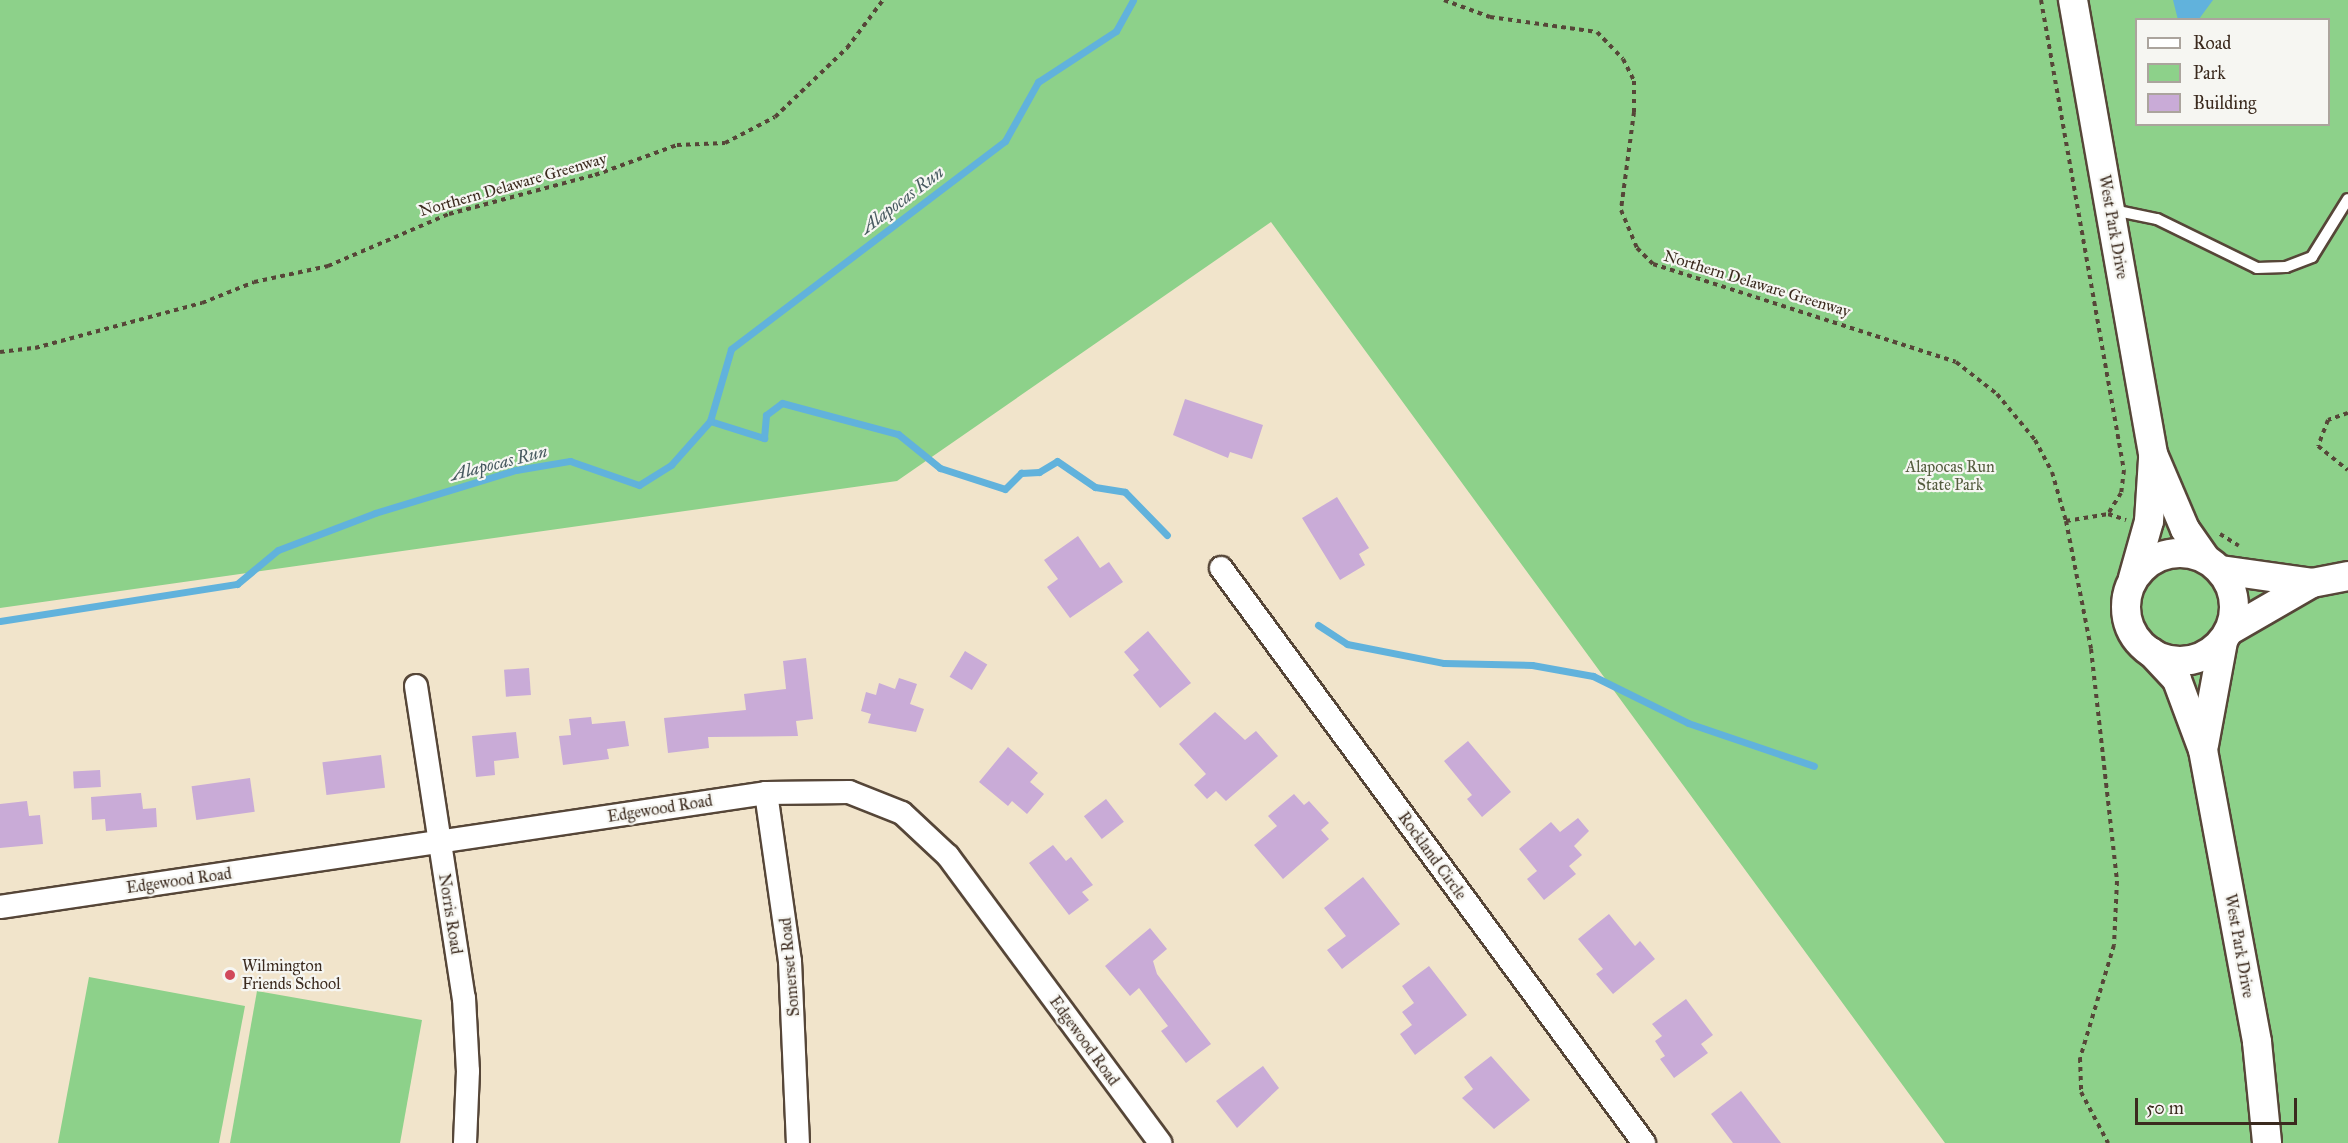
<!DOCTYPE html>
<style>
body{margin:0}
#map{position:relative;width:2348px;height:1143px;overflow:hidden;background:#f1e4cb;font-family:"IM FELL Great Primer",serif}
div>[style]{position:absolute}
.green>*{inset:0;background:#8dd18a}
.water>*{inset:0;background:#61b2dc}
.stream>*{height:7px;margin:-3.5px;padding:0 3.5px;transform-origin:3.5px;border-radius:3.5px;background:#61b2dc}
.building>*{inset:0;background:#c9abd7;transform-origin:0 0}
.path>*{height:4px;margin-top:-2px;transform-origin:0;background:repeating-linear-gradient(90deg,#564638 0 4.5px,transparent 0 9px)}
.roads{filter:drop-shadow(2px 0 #564638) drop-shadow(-2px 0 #564638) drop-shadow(0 2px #564638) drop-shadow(0 -2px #564638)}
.service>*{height:10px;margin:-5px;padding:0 5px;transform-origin:5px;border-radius:5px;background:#fff}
.minor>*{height:22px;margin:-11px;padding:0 11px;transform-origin:11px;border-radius:11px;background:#fff}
.tertiary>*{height:28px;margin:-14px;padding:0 14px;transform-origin:14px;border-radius:14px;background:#fff}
.tertiary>.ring{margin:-14px;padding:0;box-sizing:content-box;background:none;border:28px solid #fff;border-radius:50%}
.dots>*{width:16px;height:16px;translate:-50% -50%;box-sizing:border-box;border:3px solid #f6f6f2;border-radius:50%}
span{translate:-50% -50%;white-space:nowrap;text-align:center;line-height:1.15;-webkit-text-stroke:4.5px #f6f6f2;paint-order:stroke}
.street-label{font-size:16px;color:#3b2a1e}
.park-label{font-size:16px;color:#545c3e}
.poi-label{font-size:16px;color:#3b2a1e}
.left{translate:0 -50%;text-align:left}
.water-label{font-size:18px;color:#485a60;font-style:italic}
.legend{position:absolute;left:2135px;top:18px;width:195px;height:108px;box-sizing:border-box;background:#f6f6f2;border:2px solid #aba49d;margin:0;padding:8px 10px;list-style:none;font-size:18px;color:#3b2a1e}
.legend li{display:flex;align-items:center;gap:12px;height:30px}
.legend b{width:30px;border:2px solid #aba49d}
.scale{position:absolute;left:2135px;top:1098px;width:162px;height:27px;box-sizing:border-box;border:3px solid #3b2a1e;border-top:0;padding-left:8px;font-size:18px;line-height:21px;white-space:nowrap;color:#3b2a1e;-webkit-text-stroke:4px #f6f6f2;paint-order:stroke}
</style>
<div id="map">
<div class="green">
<i style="clip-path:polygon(evenodd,0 0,2348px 0,2348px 1143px,1945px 1143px,1271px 222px,897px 481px,0 608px,0 0,2136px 20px,2328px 20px,2328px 124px,2136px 124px,2136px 20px)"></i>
<i style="clip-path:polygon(89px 977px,245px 1006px,219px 1143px,58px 1143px)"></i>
<i style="clip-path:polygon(257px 991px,422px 1020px,400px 1143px,230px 1143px)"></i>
</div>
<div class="water">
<i style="clip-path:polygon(2173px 0,2213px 0,2199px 19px,2178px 20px)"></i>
</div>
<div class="stream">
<i style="left:710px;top:421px;width:57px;rotate:17.5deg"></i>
<i style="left:764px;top:438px;width:23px;rotate:-85deg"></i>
<i style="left:766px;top:415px;width:20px;rotate:-37deg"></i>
<i style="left:782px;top:403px;width:120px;rotate:15deg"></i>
<i style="left:898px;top:434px;width:54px;rotate:39deg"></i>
<i style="left:940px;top:468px;width:68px;rotate:17.9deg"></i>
<i style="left:1005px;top:489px;width:23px;rotate:-45deg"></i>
<i style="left:1021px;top:473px;width:18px;rotate:-3deg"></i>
<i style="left:1039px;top:472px;width:21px;rotate:-31deg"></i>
<i style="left:1057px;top:461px;width:46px;rotate:34.4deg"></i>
<i style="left:1095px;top:487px;width:30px;rotate:9deg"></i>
<i style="left:1125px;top:492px;width:60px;rotate:45.7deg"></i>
<i style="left:0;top:621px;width:240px;rotate:-8.9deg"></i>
<i style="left:237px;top:584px;width:53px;rotate:-39.7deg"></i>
<i style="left:278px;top:550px;width:104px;rotate:-20.9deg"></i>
<i style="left:375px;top:513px;width:147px;rotate:-17deg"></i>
<i style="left:516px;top:470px;width:55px;rotate:-9.5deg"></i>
<i style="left:570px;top:461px;width:73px;rotate:19.2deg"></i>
<i style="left:639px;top:485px;width:38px;rotate:-32deg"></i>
<i style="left:671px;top:465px;width:59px;rotate:-48.4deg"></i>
<i style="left:710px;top:421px;width:75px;rotate:-73.7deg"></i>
<i style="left:731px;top:349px;width:344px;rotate:-37.2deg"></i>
<i style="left:1005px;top:141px;width:68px;rotate:-60.8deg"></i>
<i style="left:1038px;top:82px;width:93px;rotate:-33.2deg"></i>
<i style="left:1116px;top:31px;width:35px;rotate:-61deg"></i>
<i style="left:1318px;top:625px;width:35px;rotate:33deg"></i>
<i style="left:1347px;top:644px;width:99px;rotate:11.1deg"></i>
<i style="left:1444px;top:663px;width:88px;rotate:1.3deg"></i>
<i style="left:1532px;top:665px;width:62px;rotate:10.2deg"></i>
<i style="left:1593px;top:676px;width:106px;rotate:26.3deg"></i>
<i style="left:1688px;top:723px;width:133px;rotate:18.8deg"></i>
</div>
<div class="building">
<i style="clip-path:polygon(1185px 399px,1263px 425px,1252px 459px,1230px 452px,1228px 458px,1173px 435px)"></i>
<i style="clip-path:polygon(1337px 497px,1369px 548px,1359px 554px,1365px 565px,1340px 580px,1302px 518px)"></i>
<i style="clip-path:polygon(1078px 536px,1100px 568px,1109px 562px,1123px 582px,1070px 618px,1047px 587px,1058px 579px,1044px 560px)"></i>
<i style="clip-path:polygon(1148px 631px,1191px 683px,1160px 708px,1133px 675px,1139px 670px,1124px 652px)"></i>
<i style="left:965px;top:651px;width:26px;height:30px;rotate:31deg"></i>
<i style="clip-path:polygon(806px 658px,813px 719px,796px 721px,798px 736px,708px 737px,709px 748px,668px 753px,664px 718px,746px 710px,744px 694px,786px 689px,783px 661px)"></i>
<i style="left:529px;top:668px;width:27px;height:25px;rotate:86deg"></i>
<i style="clip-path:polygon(899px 678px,917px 684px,910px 704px,924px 709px,916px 732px,868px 723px,871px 714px,861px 711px,866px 692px,876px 695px,879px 683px,895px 689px)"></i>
<i style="clip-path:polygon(1215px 712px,1245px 740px,1256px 731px,1278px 756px,1226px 801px,1216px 791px,1207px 799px,1194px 785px,1206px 774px,1179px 744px)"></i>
<i style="clip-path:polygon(591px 717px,592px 724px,625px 721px,629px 746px,607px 749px,609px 759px,563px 765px,559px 736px,571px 735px,569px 719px)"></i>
<i style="clip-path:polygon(516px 732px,519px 758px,494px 761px,495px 775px,476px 777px,472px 736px)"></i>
<i style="clip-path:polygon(1468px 741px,1511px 792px,1482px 817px,1467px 799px,1472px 795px,1444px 761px)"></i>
<i style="clip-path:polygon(1008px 747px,1038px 773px,1030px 782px,1044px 794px,1027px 814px,1012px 801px,1008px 806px,979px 782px)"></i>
<i style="left:381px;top:755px;width:33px;height:59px;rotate:83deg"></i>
<i style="left:100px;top:770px;width:17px;height:27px;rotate:87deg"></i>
<i style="left:250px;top:778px;width:34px;height:59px;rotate:82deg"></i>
<i style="clip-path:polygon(141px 793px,143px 809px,156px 808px,157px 827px,106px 831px,105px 819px,92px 820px,91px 797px)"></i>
<i style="clip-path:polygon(1294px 794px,1304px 805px,1309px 801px,1329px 823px,1321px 830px,1329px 839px,1283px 879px,1254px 845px,1277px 826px,1268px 816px)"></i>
<i style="left:1106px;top:799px;width:29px;height:28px;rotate:52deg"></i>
<i style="clip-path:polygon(27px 801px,29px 816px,40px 815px,43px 844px,0 848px,0 804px)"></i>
<i style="clip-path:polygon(1578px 818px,1589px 831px,1574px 846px,1582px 855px,1569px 866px,1576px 874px,1544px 900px,1527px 879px,1537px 871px,1519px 849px,1551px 822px,1560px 832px)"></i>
<i style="clip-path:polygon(1053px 845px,1066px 861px,1071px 857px,1093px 885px,1082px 892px,1089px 900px,1069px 915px,1029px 863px)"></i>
<i style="clip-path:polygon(1363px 877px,1400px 924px,1342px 969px,1327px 950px,1346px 936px,1324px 908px)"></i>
<i style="clip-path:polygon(1609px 914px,1635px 946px,1640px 941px,1655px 959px,1613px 994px,1596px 974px,1603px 969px,1578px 939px)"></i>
<i style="clip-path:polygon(1150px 928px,1167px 949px,1153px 961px,1157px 974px,1211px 1044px,1186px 1063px,1161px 1031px,1168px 1026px,1139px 988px,1130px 996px,1105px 966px)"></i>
<i style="clip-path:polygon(1429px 966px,1467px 1015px,1415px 1055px,1400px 1034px,1412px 1025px,1402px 1012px,1414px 1003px,1402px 986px)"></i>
<i style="clip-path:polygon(1686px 999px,1713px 1035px,1701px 1044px,1708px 1053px,1674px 1078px,1660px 1059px,1665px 1056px,1655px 1041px,1662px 1036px,1652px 1024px)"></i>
<i style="clip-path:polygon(1491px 1056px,1530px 1100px,1494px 1129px,1462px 1098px,1473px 1089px,1464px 1077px)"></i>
<i style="clip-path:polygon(1263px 1066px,1279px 1088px,1237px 1128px,1216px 1101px)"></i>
<i style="clip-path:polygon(1741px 1091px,1781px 1143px,1733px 1143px,1711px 1114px)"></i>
</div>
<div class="path">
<i style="left:1444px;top:0;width:49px;rotate:20.3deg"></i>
<i style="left:1490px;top:17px;width:108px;rotate:8deg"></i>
<i style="left:1597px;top:32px;width:37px;rotate:46deg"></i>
<i style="left:1623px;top:59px;width:25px;rotate:63deg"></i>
<i style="left:1634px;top:81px;width:31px;rotate:90deg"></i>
<i style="left:1634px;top:112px;width:99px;rotate:97.6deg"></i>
<i style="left:1621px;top:210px;width:41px;rotate:67.2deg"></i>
<i style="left:1637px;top:248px;width:23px;rotate:45deg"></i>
<i style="left:1653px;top:264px;width:318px;rotate:17.9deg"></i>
<i style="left:1956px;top:362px;width:52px;rotate:38deg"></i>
<i style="left:1997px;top:394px;width:60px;rotate:50.4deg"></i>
<i style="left:2035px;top:440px;width:36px;rotate:62deg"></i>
<i style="left:2052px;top:472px;width:51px;rotate:74.1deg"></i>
<i style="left:2066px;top:521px;width:130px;rotate:78.9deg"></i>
<i style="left:2091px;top:649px;width:233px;rotate:83.6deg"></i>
<i style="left:2117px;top:881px;width:64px;rotate:92.7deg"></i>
<i style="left:2114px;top:945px;width:118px;rotate:106.7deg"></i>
<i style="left:2080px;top:1058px;width:34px;rotate:88deg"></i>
<i style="left:2081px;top:1092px;width:58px;rotate:62.1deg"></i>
<i style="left:2041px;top:0;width:477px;rotate:80deg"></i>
<i style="left:2124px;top:470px;width:23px;rotate:97deg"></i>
<i style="left:2121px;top:493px;width:25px;rotate:122deg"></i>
<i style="left:0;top:352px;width:35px;rotate:-7deg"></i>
<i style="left:35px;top:348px;width:173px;rotate:-15.1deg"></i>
<i style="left:202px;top:303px;width:56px;rotate:-22deg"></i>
<i style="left:254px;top:282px;width:76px;rotate:-12.2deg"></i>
<i style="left:328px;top:266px;width:132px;rotate:-23.3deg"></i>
<i style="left:449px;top:214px;width:151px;rotate:-15deg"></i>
<i style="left:595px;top:175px;width:87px;rotate:-20.1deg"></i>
<i style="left:677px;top:145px;width:48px;rotate:-2.4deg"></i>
<i style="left:725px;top:143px;width:56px;rotate:-27.5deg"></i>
<i style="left:775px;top:117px;width:100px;rotate:-43.8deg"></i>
<i style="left:847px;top:48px;width:60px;rotate:-53.1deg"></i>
<i style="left:2348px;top:413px;width:21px;rotate:161deg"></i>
<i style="left:2328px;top:420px;width:28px;rotate:111deg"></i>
<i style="left:2318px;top:446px;width:38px;rotate:39deg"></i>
<i style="left:2066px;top:521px;width:43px;rotate:-9.5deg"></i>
<i style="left:2108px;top:514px;width:19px;rotate:18deg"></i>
<i style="left:2220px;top:534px;width:22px;rotate:32deg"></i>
</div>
<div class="roads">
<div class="service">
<i style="left:2113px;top:210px;width:45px;rotate:11.6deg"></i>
<i style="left:2157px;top:219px;width:111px;rotate:26.1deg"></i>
<i style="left:2257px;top:268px;width:29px;rotate:-2deg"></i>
<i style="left:2286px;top:267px;width:28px;rotate:-21deg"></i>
<i style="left:2312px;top:257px;width:68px;rotate:-58.2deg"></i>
</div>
<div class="minor">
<i style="left:1221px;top:568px;width:714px;rotate:53.66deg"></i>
<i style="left:416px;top:686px;width:316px;rotate:81.3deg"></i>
<i style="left:464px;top:998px;width:73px;rotate:86.9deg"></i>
<i style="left:468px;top:1071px;width:72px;rotate:92.4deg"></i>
<i style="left:766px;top:793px;width:170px;rotate:81.9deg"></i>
<i style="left:790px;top:961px;width:182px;rotate:87.5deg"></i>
<i style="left:0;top:907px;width:774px;rotate:-8.46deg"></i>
<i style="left:766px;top:793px;width:83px;rotate:-0.7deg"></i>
<i style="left:849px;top:792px;width:57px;rotate:21.6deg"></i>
<i style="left:902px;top:813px;width:63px;rotate:43.1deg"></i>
<i style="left:948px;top:856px;width:357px;rotate:53.5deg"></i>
</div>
<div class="tertiary">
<i style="left:2073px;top:0;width:461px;rotate:80deg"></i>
<i style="left:2153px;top:454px;width:82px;rotate:66.9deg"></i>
<i style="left:2185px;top:529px;width:35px;rotate:55deg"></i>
<i class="ring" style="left:2126px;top:553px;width:80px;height:80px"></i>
<i style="left:2221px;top:570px;width:92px;rotate:8.1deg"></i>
<i style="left:2312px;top:583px;width:37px;rotate:-11deg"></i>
<i style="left:2133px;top:578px;width:59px;rotate:-74.3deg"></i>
<i style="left:2149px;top:521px;width:62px;rotate:-86.3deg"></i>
<i style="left:2229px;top:631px;width:96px;rotate:-30deg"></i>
<i style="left:2151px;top:652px;width:38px;rotate:47deg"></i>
<i style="left:2177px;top:680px;width:75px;rotate:69.6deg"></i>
<i style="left:2203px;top:750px;width:297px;rotate:79.5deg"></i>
<i style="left:2257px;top:1042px;width:101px;rotate:84.3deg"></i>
<i style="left:2204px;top:745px;width:106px;rotate:-79.6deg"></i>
</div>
</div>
<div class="dots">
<i style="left:230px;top:975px;background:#d1495b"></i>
</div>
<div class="street-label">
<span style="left:513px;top:185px;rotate:-16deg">Northern Delaware Greenway</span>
<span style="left:2113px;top:227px;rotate:80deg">West Park Drive</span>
<span style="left:1757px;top:284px;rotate:17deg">Northern Delaware Greenway</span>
<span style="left:660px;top:809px;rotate:-9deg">Edgewood Road</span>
<span style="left:1432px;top:856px;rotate:54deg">Rockland Circle</span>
<span style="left:179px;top:881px;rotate:-8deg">Edgewood Road</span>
<span style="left:450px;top:914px;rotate:81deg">Norris Road</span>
<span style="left:2239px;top:946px;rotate:80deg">West Park Drive</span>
<span style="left:790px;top:967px;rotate:-95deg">Somerset Road</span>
<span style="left:1084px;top:1041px;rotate:54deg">Edgewood Road</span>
</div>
<div class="park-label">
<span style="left:1950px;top:476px">Alapocas Run<br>State Park</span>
</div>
<div class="poi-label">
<span class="left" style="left:242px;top:975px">Wilmington<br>Friends School</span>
</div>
<div class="water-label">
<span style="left:902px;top:200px;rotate:-37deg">Alapocas Run</span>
<span style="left:499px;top:463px;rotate:-14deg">Alapocas Run</span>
</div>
<ul class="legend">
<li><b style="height:8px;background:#fff"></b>Road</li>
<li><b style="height:16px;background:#8dd18a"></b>Park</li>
<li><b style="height:16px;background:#c9abd7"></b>Building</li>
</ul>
<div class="scale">50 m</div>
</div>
